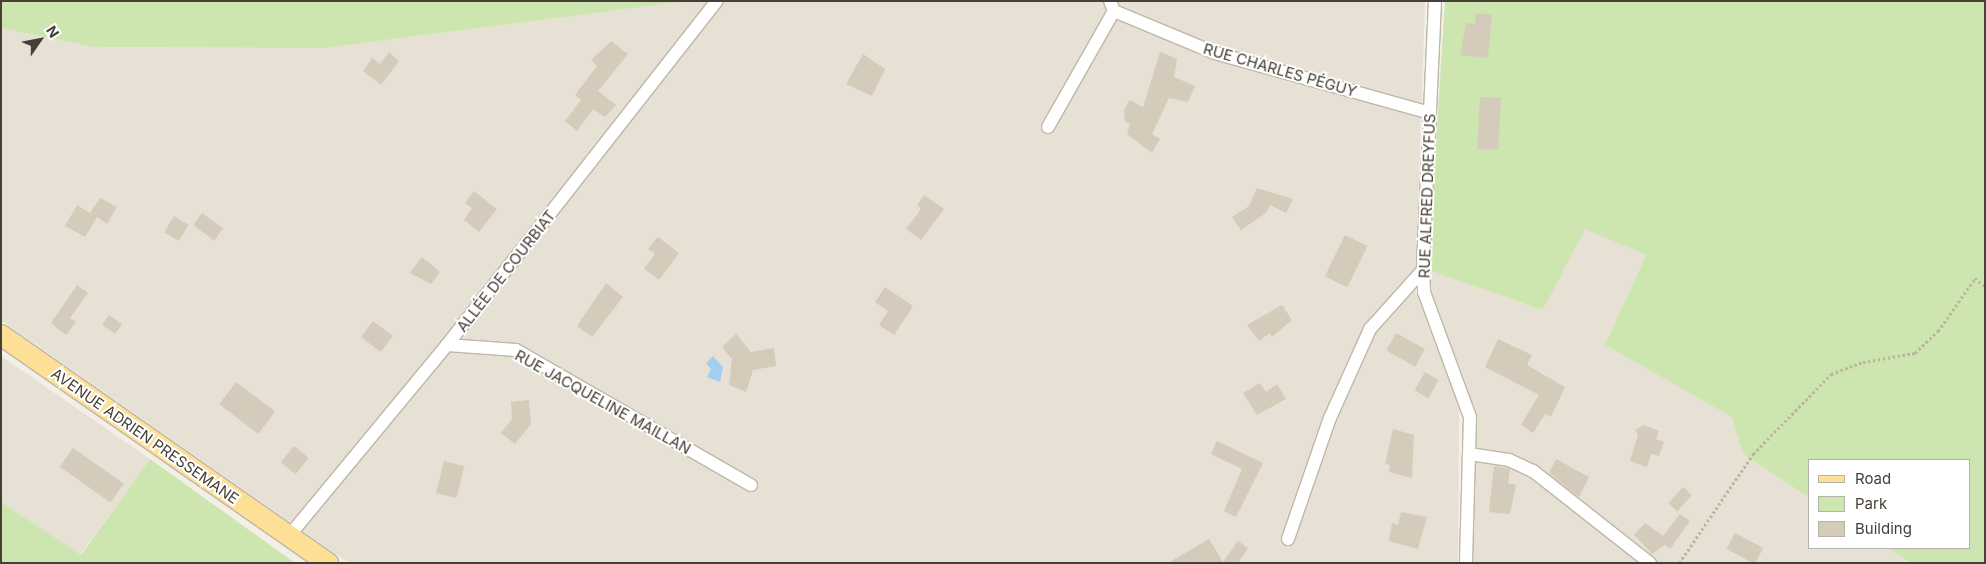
<!DOCTYPE html>
<meta charset="utf-8">
<style>
body{margin:0}
#map{position:relative;width:1986px;height:564px;overflow:hidden;background:#f3efe6;font-family:Inter,sans-serif}
div>[style]{position:absolute}
.residential>*{inset:0;background:#e6e1d4}
.green>*{inset:0;background:#cde6af}
.water>*{inset:0;background:#a2ceef}
.building>*{inset:0;background:#d4cbbb;transform-origin:0 0}
.path>*{height:2.5px;margin-top:-1.25px;transform-origin:0;background:repeating-linear-gradient(90deg,#bfb39a 0 2.5px,transparent 0 5px)}
.roads{filter:drop-shadow(1px 0 #beb7a8) drop-shadow(-1px 0 #beb7a8) drop-shadow(0 1px #beb7a8) drop-shadow(0 -1px #beb7a8)}
.street>*{height:12px;margin:-6px;padding:0 6px;transform-origin:6px;border-radius:6px;background:#fff}
.primary>*{height:20px;margin:-10px;padding:0 10px;transform-origin:10px;border-radius:10px;background:#fde095}
span{translate:-50% -50%;white-space:nowrap;text-align:center;line-height:1.15;-webkit-text-stroke:4px #fff;paint-order:stroke}
.street-label{font-size:15px;color:#453f35}
.frame{position:absolute;inset:0;border:2px solid #453f35;pointer-events:none}
.legend{position:absolute;left:1808px;top:459px;width:162px;height:90px;box-sizing:border-box;background:#fff;border:1px solid #b5b2ae;margin:0;padding:6px 9px;list-style:none;font-size:15px;color:#453f35}
.legend li{display:flex;align-items:center;gap:10px;height:25px}
.legend b{width:25px;border:1px solid #b5b2ae}
.north{position:absolute;left:15px;top:15px;width:50px;height:50px;-webkit-text-stroke:4px #fff;paint-order:stroke;rotate:57deg;font-size:14px;font-weight:700;line-height:20px;text-align:center;color:#453f35}
.north::after{content:'';display:block;margin:auto;width:18px;height:22px;background:#453f35;clip-path:polygon(50% 0,100% 100%,50% 72%,0 100%)}
</style>
<div id="map">
<div class="residential">
<i style="clip-path:polygon(688px 1px,1425px 1px,1415px 289px,1459px 405px,1458px 563px,349px 563px,1px 320px,1px 28px,93px 47px,324px 48px)"></i>
<i style="clip-path:polygon(1585px 228px,1646px 255px,1605px 345px,1733px 417px,1743px 454px,1810px 498px,1810px 548px,1888px 548px,1911px 563px,1472px 563px,1472px 404px,1431px 299px,1428px 270px,1543px 310px)"></i>
<i style="clip-path:polygon(1px 356px,150px 459px,80px 555px,1px 502px)"></i>
</div>
<div class="green">
<i style="clip-path:polygon(1px 1px,688px 1px,324px 48px,93px 47px,1px 28px)"></i>
<i style="clip-path:polygon(1445px 1px,1985px 1px,1985px 563px,1911px 563px,1888px 548px,1970px 548px,1970px 460px,1810px 460px,1810px 498px,1743px 454px,1732px 417px,1605px 345px,1646px 255px,1585px 229px,1543px 310px,1428px 270px)"></i>
<i style="clip-path:polygon(150px 459px,295px 563px,1px 563px,1px 502px,81px 555px)"></i>
</div>
<div class="water">
<i style="clip-path:polygon(713px 356px,723px 367px,720px 382px,707px 377px,711px 369px,706px 363px)"></i>
</div>
<div class="building">
<i style="clip-path:polygon(1476px 13px,1492px 15px,1488px 58px,1460px 55px,1466px 23px,1475px 24px)"></i>
<i style="clip-path:polygon(611px 41px,628px 54px,598px 91px,616px 105px,605px 117px,593px 109px,577px 131px,565px 121px,581px 100px,575px 95px,597px 66px,591px 60px)"></i>
<i style="clip-path:polygon(389px 52px,399px 61px,381px 85px,363px 71px,372px 58px,380px 64px)"></i>
<i style="clip-path:polygon(1160px 52px,1177px 59px,1174px 77px,1195px 86px,1188px 102px,1169px 98px,1152px 134px,1160px 139px,1152px 153px,1127px 134px,1130px 124px,1125px 121px,1124px 110px,1130px 100px,1143px 107px)"></i>
<i style="clip-path:polygon(863px 54px,885px 69px,872px 96px,846px 84px)"></i>
<i style="left:1480px;top:97px;width:21px;height:52px;rotate:3deg"></i>
<i style="clip-path:polygon(1257px 188px,1293px 199px,1286px 213px,1270px 205px,1266px 213px,1241px 230px,1232px 217px,1249px 206px)"></i>
<i style="clip-path:polygon(474px 191px,497px 209px,479px 232px,464px 220px,472px 208px,465px 203px)"></i>
<i style="clip-path:polygon(924px 195px,944px 209px,921px 240px,906px 229px,921px 209px,917px 205px)"></i>
<i style="clip-path:polygon(100px 198px,117px 207px,107px 224px,97px 217px,85px 237px,65px 226px,77px 205px,90px 213px)"></i>
<i style="left:202px;top:213px;width:26px;height:15px;rotate:36deg"></i>
<i style="left:174px;top:216px;width:17px;height:19px;rotate:31deg"></i>
<i style="left:1345px;top:235px;width:25px;height:46px;rotate:26deg"></i>
<i style="clip-path:polygon(658px 237px,679px 253px,659px 280px,644px 269px,655px 254px,648px 249px)"></i>
<i style="clip-path:polygon(422px 257px,440px 272px,431px 284px,410px 273px)"></i>
<i style="clip-path:polygon(606px 283px,623px 297px,592px 337px,577px 326px)"></i>
<i style="clip-path:polygon(77px 285px,88px 293px,70px 318px,76px 322px,66px 335px,51px 323px)"></i>
<i style="clip-path:polygon(885px 287px,913px 306px,894px 335px,879px 325px,888px 311px,875px 302px)"></i>
<i style="clip-path:polygon(1282px 305px,1292px 320px,1272px 337px,1270px 333px,1259px 341px,1247px 325px)"></i>
<i style="left:109px;top:315px;width:16px;height:12px;rotate:35deg"></i>
<i style="left:373px;top:321px;width:25px;height:20px;rotate:37deg"></i>
<i style="left:1396px;top:333px;width:33px;height:20px;rotate:29deg"></i>
<i style="clip-path:polygon(736px 334px,751px 352px,774px 348px,776px 366px,753px 370px,746px 392px,729px 385px,732px 359px,722px 347px)"></i>
<i style="clip-path:polygon(1498px 339px,1532px 355px,1527px 365px,1565px 387px,1551px 417px,1545px 414px,1533px 433px,1521px 425px,1539px 395px,1485px 367px)"></i>
<i style="left:1425px;top:372px;width:16px;height:21px;rotate:30deg"></i>
<i style="left:236px;top:382px;width:49px;height:28px;rotate:37deg"></i>
<i style="clip-path:polygon(1260px 383px,1266px 392px,1277px 384px,1286px 399px,1257px 415px,1243px 393px)"></i>
<i style="clip-path:polygon(529px 400px,531px 424px,515px 444px,501px 433px,512px 419px,511px 402px)"></i>
<i style="clip-path:polygon(1644px 425px,1659px 431px,1656px 439px,1664px 442px,1659px 456px,1651px 454px,1647px 467px,1630px 461px,1638px 435px,1635px 430px)"></i>
<i style="clip-path:polygon(1393px 429px,1414px 435px,1412px 478px,1389px 472px,1390px 465px,1385px 464px)"></i>
<i style="clip-path:polygon(1217px 441px,1263px 463px,1236px 517px,1224px 511px,1242px 469px,1211px 454px)"></i>
<i style="left:294px;top:446px;width:19px;height:21px;rotate:39deg"></i>
<i style="left:73px;top:448px;width:62px;height:23px;rotate:35deg"></i>
<i style="clip-path:polygon(1556px 459px,1589px 477px,1579px 497px,1549px 473px)"></i>
<i style="left:444px;top:461px;width:21px;height:33px;rotate:14deg"></i>
<i style="clip-path:polygon(1494px 466px,1510px 469px,1508px 483px,1516px 485px,1510px 514px,1489px 512px)"></i>
<i style="left:1683px;top:487px;width:12px;height:22px;rotate:42deg"></i>
<i style="clip-path:polygon(1401px 512px,1427px 517px,1418px 549px,1389px 541px,1392px 523px,1398px 525px)"></i>
<i style="clip-path:polygon(1680px 514px,1690px 521px,1670px 549px,1665px 545px,1652px 554px,1634px 535px,1645px 523px,1663px 536px)"></i>
<i style="left:1735px;top:533px;width:32px;height:18px;rotate:28deg"></i>
<i style="clip-path:polygon(1209px 539px,1223px 562px,1238px 541px,1248px 548px,1238px 563px,1168px 563px)"></i>
</div>
<div class="path">
<i style="left:1679px;top:563px;width:132px;rotate:-55.8deg"></i>
<i style="left:1753px;top:454px;width:112px;rotate:-45.7deg"></i>
<i style="left:1831px;top:374px;width:34px;rotate:-21deg"></i>
<i style="left:1863px;top:362px;width:53px;rotate:-9.8deg"></i>
<i style="left:1915px;top:353px;width:32px;rotate:-44deg"></i>
<i style="left:1938px;top:331px;width:65px;rotate:-55.1deg"></i>
<i style="left:1975px;top:278px;width:13px;rotate:39deg"></i>
</div>
<div class="roads">
<div class="street">
<i style="left:1110px;top:1px;width:11px;rotate:68deg"></i>
<i style="left:1114px;top:11px;width:109px;rotate:22.6deg"></i>
<i style="left:1215px;top:53px;width:223px;rotate:15.6deg"></i>
<i style="left:1435px;top:1px;width:269px;rotate:92.6deg"></i>
<i style="left:1423px;top:270px;width:22px;rotate:87deg"></i>
<i style="left:1424px;top:292px;width:133px;rotate:69.8deg"></i>
<i style="left:1470px;top:417px;width:146px;rotate:91.6deg"></i>
<i style="left:1048px;top:127px;width:133px;rotate:-60.4deg"></i>
<i style="left:447px;top:345px;width:69px;rotate:4.1deg"></i>
<i style="left:516px;top:350px;width:271px;rotate:29.9deg"></i>
<i style="left:1469px;top:454px;width:40px;rotate:8.5deg"></i>
<i style="left:1509px;top:460px;width:26px;rotate:25deg"></i>
<i style="left:1533px;top:471px;width:149px;rotate:38.2deg"></i>
<i style="left:289px;top:536px;width:248px;rotate:-50.4deg"></i>
<i style="left:447px;top:345px;width:437px;rotate:-51.9deg"></i>
<i style="left:1288px;top:539px;width:128px;rotate:-70.9deg"></i>
<i style="left:1330px;top:418px;width:98px;rotate:-65.8deg"></i>
<i style="left:1370px;top:329px;width:79px;rotate:-48.1deg"></i>
</div>
<div class="primary">
<i style="left:1px;top:335px;width:399px;rotate:34.9deg"></i>
</div>
</div>
<div class="street-label">
<span style="left:1280px;top:70px;rotate:16deg">RUE CHARLES PÉGUY</span>
<span style="left:1427px;top:196px;rotate:-88deg">RUE ALFRED DREYFUS</span>
<span style="left:506px;top:271px;rotate:-52deg">ALLÉE DE COURBIAT</span>
<span style="left:603px;top:402px;rotate:29deg">RUE JACQUELINE MAILLAN</span>
<span style="left:145px;top:436px;rotate:35deg">AVENUE ADRIEN PRESSEMANE</span>
</div>
<div class="frame"></div>
<ul class="legend">
<li><b style="height:6px;background:#fde095"></b>Road</li>
<li><b style="height:14px;background:#cde6af"></b>Park</li>
<li><b style="height:14px;background:#d4cbbb"></b>Building</li>
</ul>
<div class="north">N</div>
</div>
